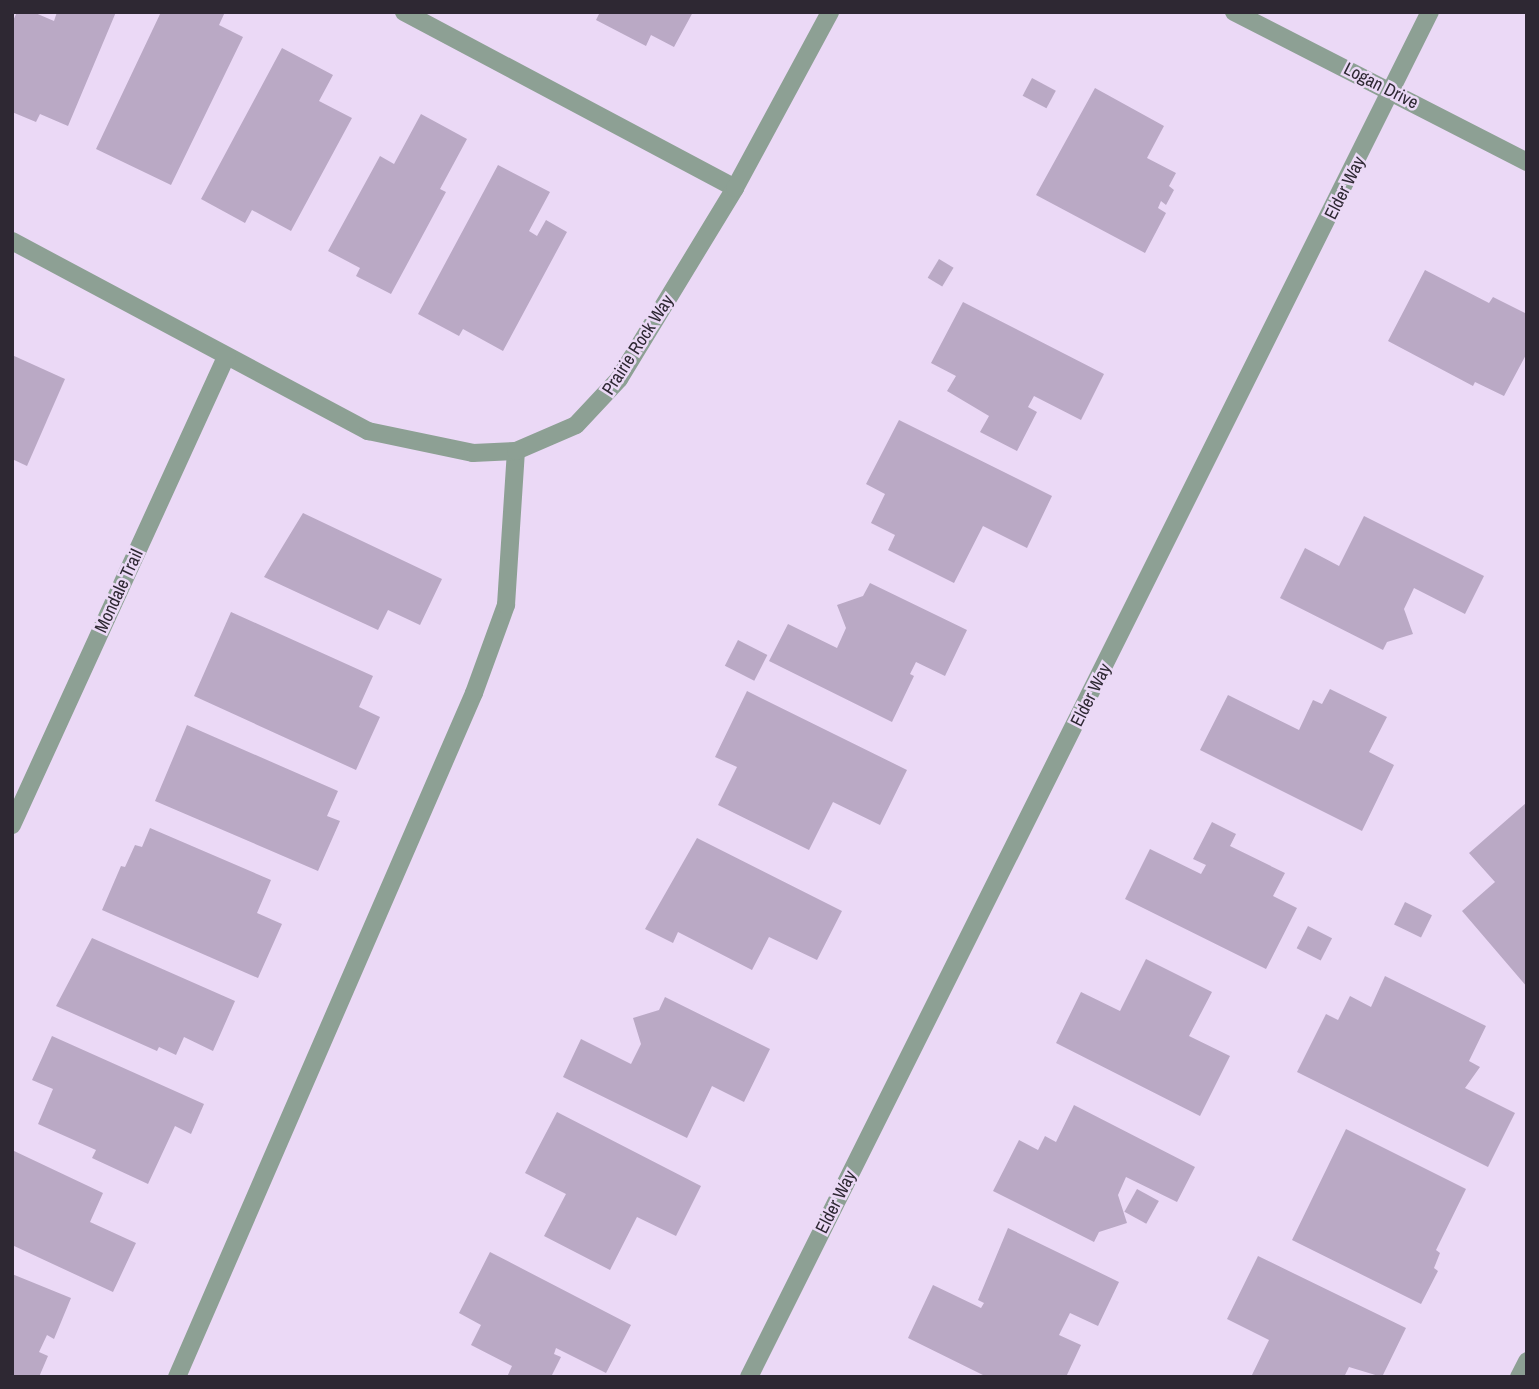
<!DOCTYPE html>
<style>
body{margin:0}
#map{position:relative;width:1539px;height:1389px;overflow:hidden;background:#ebd9f6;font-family:"Archivo Narrow",sans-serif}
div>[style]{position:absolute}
.building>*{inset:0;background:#baa9c5;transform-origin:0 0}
.service>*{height:18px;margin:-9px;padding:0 9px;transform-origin:9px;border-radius:9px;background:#8da094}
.minor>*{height:18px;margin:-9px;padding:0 9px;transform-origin:9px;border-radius:9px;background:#8da094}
span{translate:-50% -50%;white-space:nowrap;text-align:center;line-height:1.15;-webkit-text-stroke:5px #ebd9f6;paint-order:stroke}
.street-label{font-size:18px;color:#2e2833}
.frame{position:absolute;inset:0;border:14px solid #2e2833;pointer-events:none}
</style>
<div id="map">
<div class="building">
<i style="clip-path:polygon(17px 12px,33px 12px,54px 21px,57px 12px,116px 12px,68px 126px,40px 114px,36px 122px,12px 112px,12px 23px)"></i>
<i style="clip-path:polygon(161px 12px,225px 12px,219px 25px,243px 37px,171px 185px,96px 149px)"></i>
<i style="clip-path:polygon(600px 12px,693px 12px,674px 47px,651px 35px,646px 46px,596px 20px)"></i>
<i style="clip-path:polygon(282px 48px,333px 75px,319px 101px,352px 118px,291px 231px,252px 210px,245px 223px,201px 199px)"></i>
<i style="left:1032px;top:78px;width:27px;height:20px;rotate:28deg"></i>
<i style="clip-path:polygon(1095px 88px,1164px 126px,1147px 158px,1176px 173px,1169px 186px,1174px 190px,1166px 205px,1161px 201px,1158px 208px,1166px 213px,1145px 253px,1036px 195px)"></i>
<i style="clip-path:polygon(421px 114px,467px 139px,440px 189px,446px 192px,391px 294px,356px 276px,360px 268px,328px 251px,380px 156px,394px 164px)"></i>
<i style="clip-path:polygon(498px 165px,550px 192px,529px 231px,537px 236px,546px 220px,567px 232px,503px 351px,463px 329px,459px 336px,418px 314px)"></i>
<i style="left:939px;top:259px;width:17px;height:22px;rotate:31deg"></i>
<i style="clip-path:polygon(1425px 270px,1489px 303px,1493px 297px,1527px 314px,1527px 353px,1504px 396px,1475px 382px,1473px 386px,1388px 341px)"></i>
<i style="clip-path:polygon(963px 302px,1104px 374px,1081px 420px,1034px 396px,1028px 407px,1037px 412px,1017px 451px,980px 432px,989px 416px,947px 391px,956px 376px,931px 363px)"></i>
<i style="clip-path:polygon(12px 355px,65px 379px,27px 466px,12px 459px)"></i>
<i style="clip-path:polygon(899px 420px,1052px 496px,1027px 548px,983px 526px,954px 583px,888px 550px,895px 535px,871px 523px,885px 494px,866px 484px)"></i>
<i style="clip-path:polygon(303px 513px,442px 579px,420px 625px,388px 610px,378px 630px,264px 577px)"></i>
<i style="clip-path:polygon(1364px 516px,1484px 576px,1465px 614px,1414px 588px,1404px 609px,1413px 634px,1387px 642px,1383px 650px,1280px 598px,1305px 548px,1339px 566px)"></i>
<i style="clip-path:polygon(870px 583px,967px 630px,945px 676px,916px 662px,910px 674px,914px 676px,892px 722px,769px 661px,788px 624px,837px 648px,846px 628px,837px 605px,863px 596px)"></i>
<i style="clip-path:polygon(231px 612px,373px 676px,359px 707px,380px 717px,356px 770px,194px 696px)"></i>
<i style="left:738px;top:640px;width:33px;height:29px;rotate:27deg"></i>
<i style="clip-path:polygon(1330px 689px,1387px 717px,1369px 752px,1394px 765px,1362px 831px,1200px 750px,1228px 695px,1299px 730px,1313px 700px,1322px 704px)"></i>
<i style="clip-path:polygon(747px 691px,907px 770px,880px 825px,833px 802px,809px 850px,718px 805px,737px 767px,715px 757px)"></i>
<i style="clip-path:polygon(187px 725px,338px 791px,327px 816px,340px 821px,318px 871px,155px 801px)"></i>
<i style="clip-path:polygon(1527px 802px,1527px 987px,1462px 911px,1495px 882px,1469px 853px)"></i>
<i style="clip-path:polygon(1212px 822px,1236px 834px,1230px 846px,1285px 873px,1273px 896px,1297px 908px,1266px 969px,1125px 899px,1150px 849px,1201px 874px,1206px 865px,1193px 859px)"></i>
<i style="clip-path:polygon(150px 828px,271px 880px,257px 913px,282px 924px,258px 978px,102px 910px,121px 866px,125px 867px,135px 845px,142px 847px)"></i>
<i style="clip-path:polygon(697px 838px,842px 911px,817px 960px,769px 937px,752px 970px,678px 932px,673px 943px,645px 929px)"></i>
<i style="left:1405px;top:902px;width:30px;height:25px;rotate:26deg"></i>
<i style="left:1308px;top:926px;width:27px;height:25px;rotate:27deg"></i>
<i style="clip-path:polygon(92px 938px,235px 1001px,213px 1051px,184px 1037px,176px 1055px,159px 1047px,157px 1051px,56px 1006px)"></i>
<i style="clip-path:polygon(1146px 959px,1212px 992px,1189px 1036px,1230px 1056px,1200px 1116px,1056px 1043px,1081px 992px,1120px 1011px)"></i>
<i style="clip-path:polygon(1385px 976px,1486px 1026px,1469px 1061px,1480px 1067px,1465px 1088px,1515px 1113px,1488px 1167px,1297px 1072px,1326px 1014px,1338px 1020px,1350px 996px,1371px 1007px)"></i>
<i style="clip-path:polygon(665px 997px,770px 1049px,744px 1102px,712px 1086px,687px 1138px,563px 1077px,581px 1039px,631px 1064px,641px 1044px,633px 1018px,659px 1010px)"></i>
<i style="clip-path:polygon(52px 1036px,204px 1104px,191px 1134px,175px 1126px,148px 1184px,92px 1158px,96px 1150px,38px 1124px,53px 1089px,32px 1080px)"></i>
<i style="clip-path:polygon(1074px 1105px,1195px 1167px,1177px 1202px,1126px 1177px,1118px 1195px,1127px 1223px,1099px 1232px,1094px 1242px,993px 1191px,1019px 1140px,1038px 1150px,1045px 1136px,1056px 1142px)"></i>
<i style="clip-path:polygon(557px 1112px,701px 1186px,676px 1236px,637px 1217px,610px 1270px,544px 1236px,566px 1194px,525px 1173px)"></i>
<i style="clip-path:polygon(1346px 1129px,1466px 1189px,1436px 1250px,1440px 1253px,1434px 1268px,1438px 1271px,1421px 1304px,1292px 1240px)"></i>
<i style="clip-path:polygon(12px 1150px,103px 1193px,90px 1222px,136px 1243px,113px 1292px,12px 1245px)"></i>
<i style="left:1137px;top:1189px;width:25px;height:26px;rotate:29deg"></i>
<i style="clip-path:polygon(1008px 1228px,1119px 1282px,1098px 1326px,1070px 1313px,1059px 1335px,1081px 1345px,1066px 1377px,987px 1377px,908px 1338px,933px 1285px,981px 1308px,984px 1303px,978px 1300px)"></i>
<i style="clip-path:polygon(490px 1252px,631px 1325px,606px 1373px,556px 1348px,554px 1354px,561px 1357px,551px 1377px,507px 1377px,512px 1366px,471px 1345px,481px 1325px,459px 1313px)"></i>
<i style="clip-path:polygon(1258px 1256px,1406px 1328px,1382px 1377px,1349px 1367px,1344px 1377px,1251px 1377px,1269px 1340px,1227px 1319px)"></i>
<i style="clip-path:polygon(12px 1274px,71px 1298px,54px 1339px,47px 1335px,39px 1352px,48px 1356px,39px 1377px,12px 1377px)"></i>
</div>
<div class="service">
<i style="left:404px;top:12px;width:375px;rotate:28deg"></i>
<i style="left:177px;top:1377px;width:746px;rotate:-66.53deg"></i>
<i style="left:474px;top:693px;width:94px;rotate:-70deg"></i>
<i style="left:506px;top:605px;width:154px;rotate:-86.3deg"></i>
</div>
<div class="minor">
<i style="left:1234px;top:12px;width:329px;rotate:27.1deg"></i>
<i style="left:12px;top:241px;width:404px;rotate:28.1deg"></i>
<i style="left:368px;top:431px;width:107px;rotate:11.8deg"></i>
<i style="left:473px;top:453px;width:43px;rotate:-2.7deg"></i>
<i style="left:516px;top:451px;width:65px;rotate:-23.4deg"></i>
<i style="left:576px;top:425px;width:63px;rotate:-46.9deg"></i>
<i style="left:619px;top:379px;width:223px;rotate:-58.7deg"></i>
<i style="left:735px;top:188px;width:200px;rotate:-61.6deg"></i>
<i style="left:12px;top:825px;width:515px;rotate:-65.43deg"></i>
<i style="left:749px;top:1377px;width:1525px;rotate:-63.49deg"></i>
<i style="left:1519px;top:1377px;width:18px;rotate:-63deg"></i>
</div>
<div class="street-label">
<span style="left:1381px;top:86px;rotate:27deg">Logan Drive</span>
<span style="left:1345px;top:188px;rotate:-63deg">Elder Way</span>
<span style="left:638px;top:345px;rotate:-57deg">Prairie Rock Way</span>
<span style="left:119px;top:591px;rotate:-65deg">Mondale Trail</span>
<span style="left:1091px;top:695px;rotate:-63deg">Elder Way</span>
<span style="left:836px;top:1202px;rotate:-63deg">Elder Way</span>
</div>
<div class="frame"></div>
</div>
